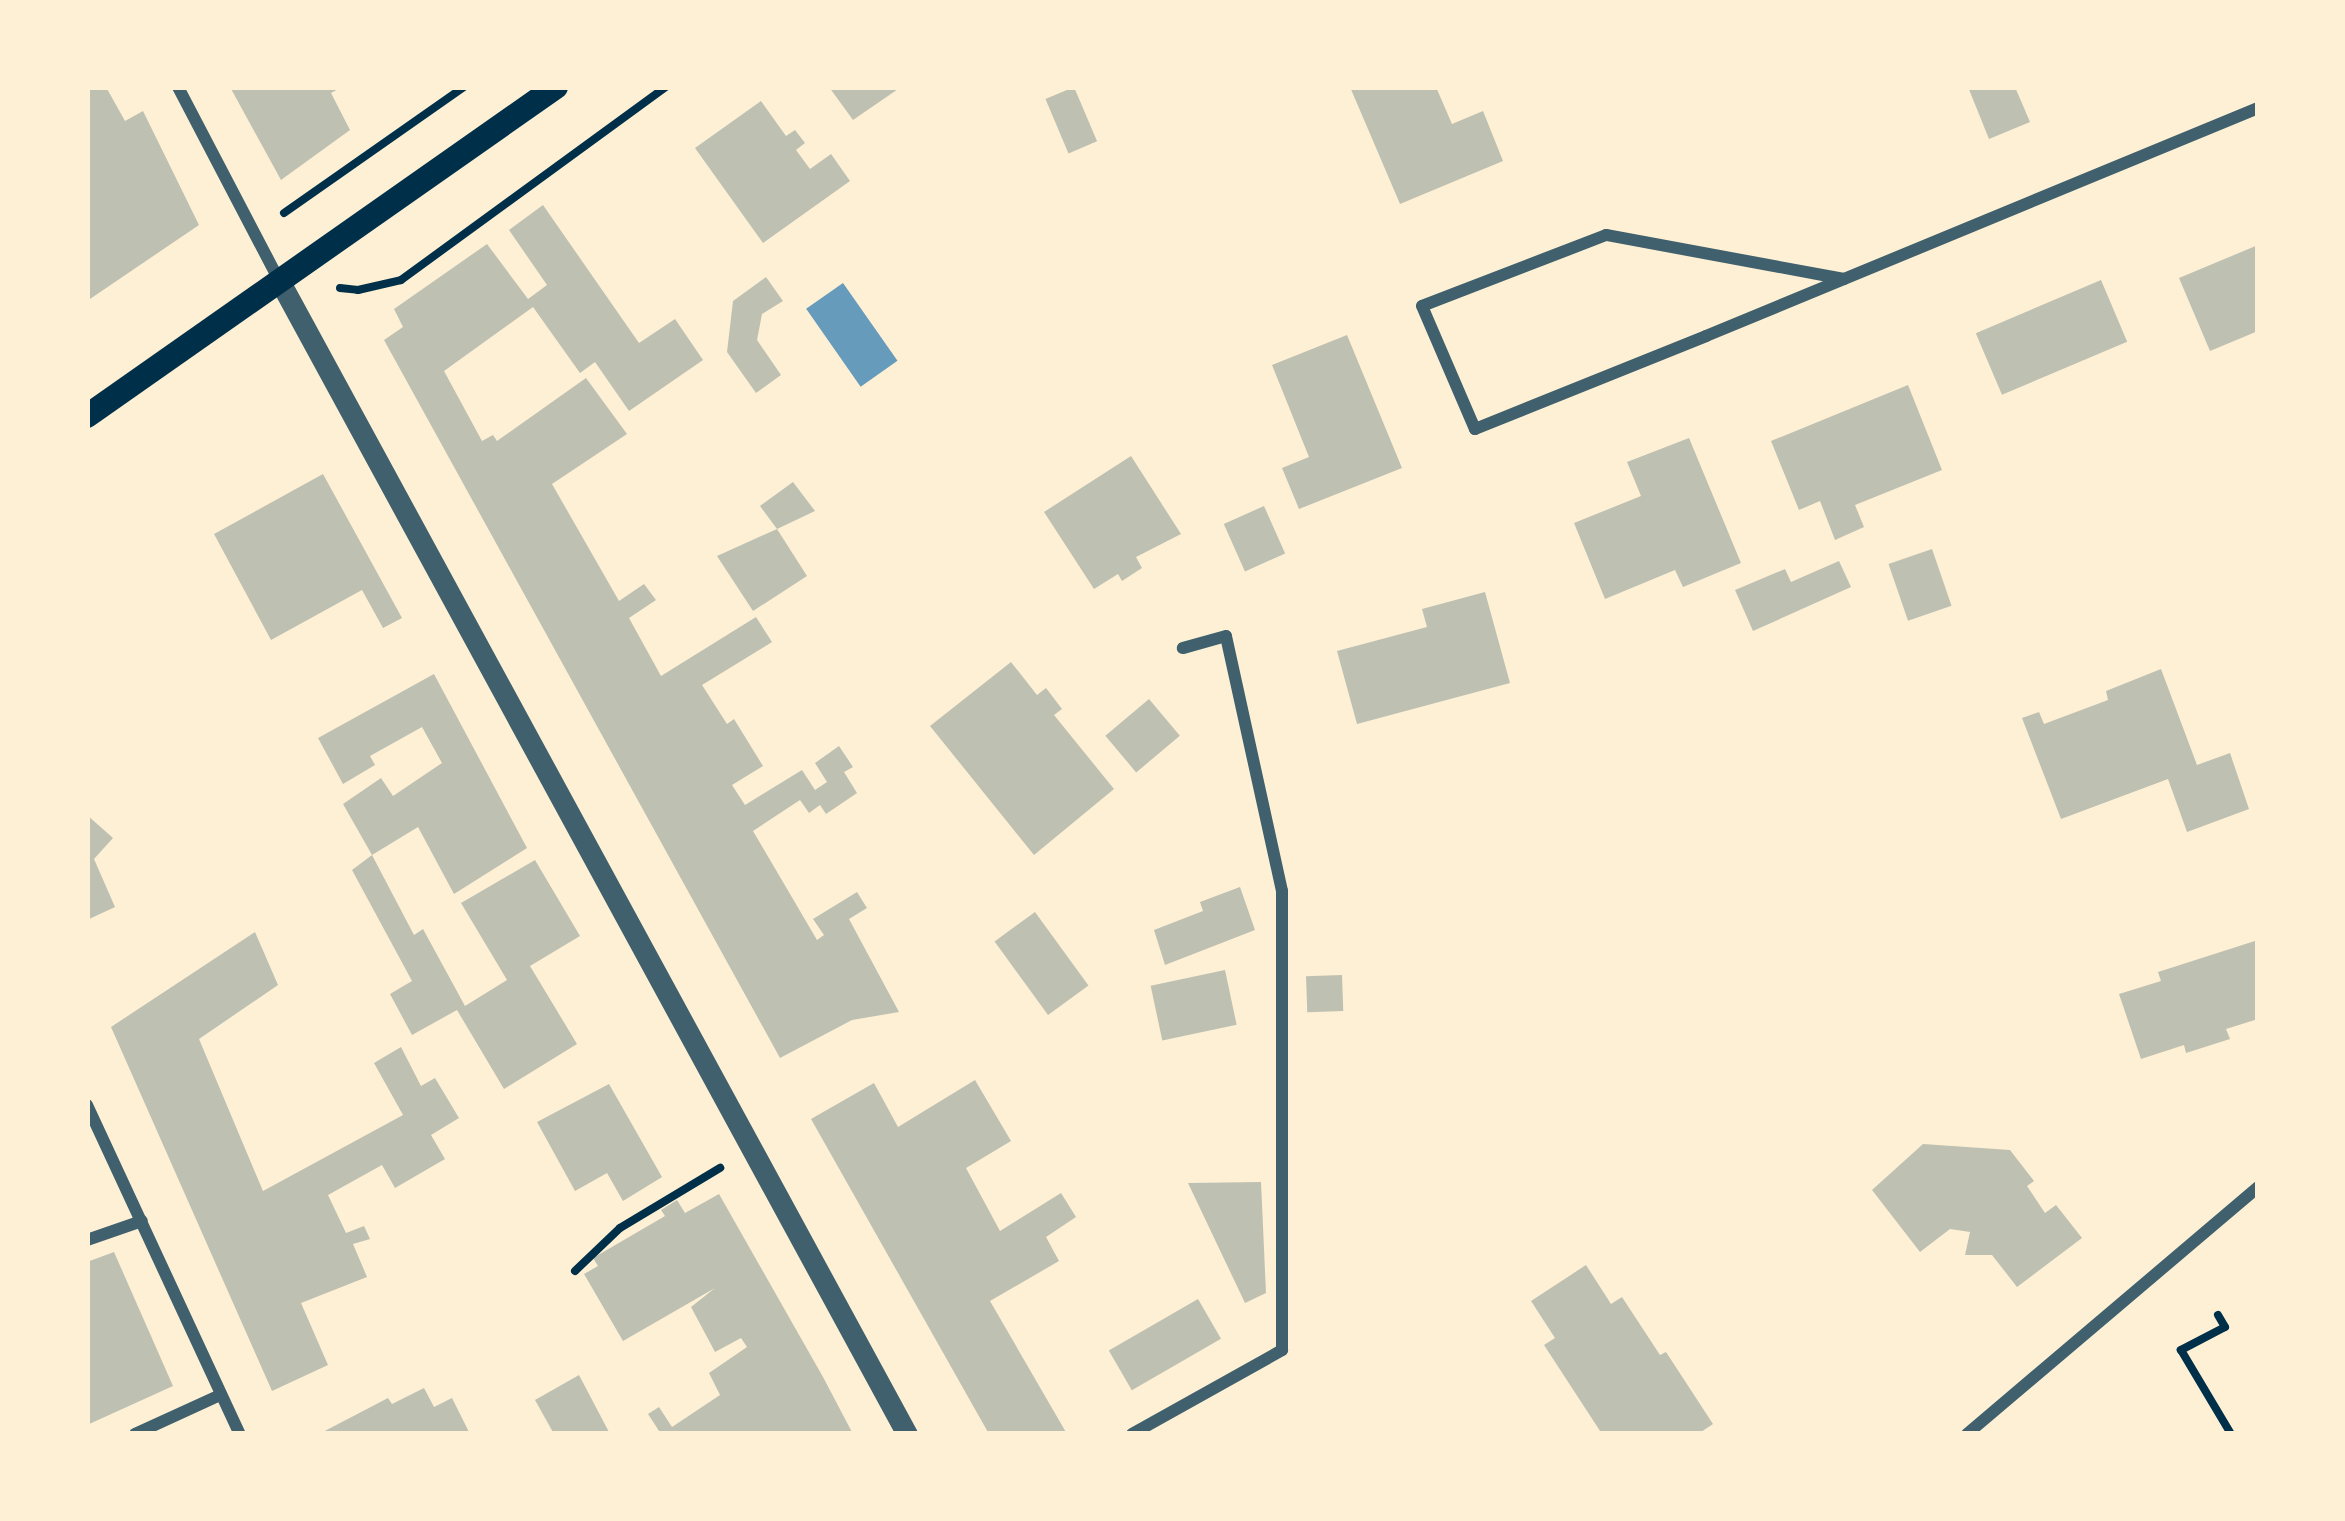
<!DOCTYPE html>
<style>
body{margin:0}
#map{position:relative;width:2345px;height:1521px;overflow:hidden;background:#fdf0d5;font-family:Lora,serif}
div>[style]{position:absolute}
.water>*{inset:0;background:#669bbc;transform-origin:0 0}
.building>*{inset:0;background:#bec0b2;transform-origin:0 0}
.path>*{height:8px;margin:-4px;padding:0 4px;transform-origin:4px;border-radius:4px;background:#003049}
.minor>*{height:12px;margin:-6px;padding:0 6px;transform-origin:6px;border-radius:6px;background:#3f606c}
.tertiary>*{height:21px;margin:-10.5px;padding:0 10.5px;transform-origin:10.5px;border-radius:10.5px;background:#3f606c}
.secondary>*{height:24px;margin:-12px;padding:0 12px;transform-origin:12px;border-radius:12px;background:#003049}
span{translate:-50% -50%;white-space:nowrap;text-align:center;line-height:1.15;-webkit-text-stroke:10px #fdf0d5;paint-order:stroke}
.frame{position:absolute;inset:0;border:90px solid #fdf0d5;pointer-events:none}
</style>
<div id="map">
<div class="water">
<i style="left:843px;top:283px;width:95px;height:45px;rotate:55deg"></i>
</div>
<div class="building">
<i style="clip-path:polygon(87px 87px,106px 87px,125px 121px,143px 111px,199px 225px,87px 301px)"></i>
<i style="clip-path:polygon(230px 87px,342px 87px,331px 93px,350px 130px,281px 180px)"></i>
<i style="clip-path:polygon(829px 87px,901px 87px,853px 120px)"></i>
<i style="left:1074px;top:87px;width:59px;height:31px;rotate:67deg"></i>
<i style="clip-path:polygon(1350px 87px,1436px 87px,1452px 124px,1483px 111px,1503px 161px,1400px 204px)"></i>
<i style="clip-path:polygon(1968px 87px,2015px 87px,2030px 122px,1989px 139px)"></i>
<i style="clip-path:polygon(761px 101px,786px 136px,795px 130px,805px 143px,796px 150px,810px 169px,831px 154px,850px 181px,763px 243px,695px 148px)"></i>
<i style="clip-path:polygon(543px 205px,639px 343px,675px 319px,703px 360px,629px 411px,595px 362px,580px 373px,533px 307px,444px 371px,482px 441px,493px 435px,497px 441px,586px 378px,627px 434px,552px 484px,619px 601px,644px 584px,656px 600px,629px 618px,661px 676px,756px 617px,772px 642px,702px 685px,727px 724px,734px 719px,763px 766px,732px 785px,745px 805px,802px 770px,815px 790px,827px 782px,815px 763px,839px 746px,853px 767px,844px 772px,857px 793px,826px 814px,820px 805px,809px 813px,800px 800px,753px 831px,817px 940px,824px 935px,813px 919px,857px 892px,867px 908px,849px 919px,899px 1012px,852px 1020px,780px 1058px,384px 340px,403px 327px,394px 309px,487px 244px,528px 299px,547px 285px,509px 230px)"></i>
<i style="clip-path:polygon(2258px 245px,2258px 331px,2210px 351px,2179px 278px)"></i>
<i style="clip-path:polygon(766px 277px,783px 301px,762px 314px,757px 340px,781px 375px,756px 393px,727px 352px,733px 301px)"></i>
<i style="left:2101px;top:280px;width:67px;height:136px;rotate:67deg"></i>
<i style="clip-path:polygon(1347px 335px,1402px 468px,1299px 509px,1282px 468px,1309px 457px,1272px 365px)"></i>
<i style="clip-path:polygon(1908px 385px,1942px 470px,1855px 505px,1864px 527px,1835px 540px,1820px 501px,1799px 510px,1771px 441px)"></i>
<i style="clip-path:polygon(1689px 438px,1741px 563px,1683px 587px,1675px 570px,1605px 599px,1574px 523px,1641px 496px,1627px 462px)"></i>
<i style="clip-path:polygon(1131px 456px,1181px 534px,1136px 557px,1142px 568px,1122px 581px,1118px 574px,1094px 589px,1044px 512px)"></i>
<i style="clip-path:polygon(323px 474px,402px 618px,383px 628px,362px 590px,271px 640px,214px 534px)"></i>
<i style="clip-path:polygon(793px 482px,815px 511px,777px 529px,760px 506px)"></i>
<i style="left:1264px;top:506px;width:52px;height:44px;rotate:66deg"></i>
<i style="clip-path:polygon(777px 529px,807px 576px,753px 611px,717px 556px)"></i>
<i style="left:1932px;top:549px;width:60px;height:46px;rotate:71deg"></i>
<i style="clip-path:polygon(1839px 561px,1851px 587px,1753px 631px,1735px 590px,1785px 569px,1791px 582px)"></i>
<i style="clip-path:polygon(1485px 592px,1510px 683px,1357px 724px,1337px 651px,1427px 627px,1422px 609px)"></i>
<i style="clip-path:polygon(1011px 662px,1037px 695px,1046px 688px,1062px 709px,1054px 715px,1114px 789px,1034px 855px,930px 726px)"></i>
<i style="clip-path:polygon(2161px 669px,2197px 765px,2230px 753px,2249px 809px,2187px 832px,2168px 779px,2061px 819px,2022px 718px,2039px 712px,2044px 724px,2108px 700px,2106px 691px)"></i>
<i style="clip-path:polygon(434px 674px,527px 848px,454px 894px,418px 827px,372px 855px,343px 804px,381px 778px,393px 796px,442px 763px,422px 727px,370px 756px,375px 765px,343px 784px,318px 738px)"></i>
<i style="left:1149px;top:699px;width:48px;height:57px;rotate:50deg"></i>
<i style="clip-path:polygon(87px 815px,113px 838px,94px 859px,115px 907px,87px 920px)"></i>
<i style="clip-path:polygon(372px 855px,414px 935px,423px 929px,465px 1006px,507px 980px,461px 903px,535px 860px,580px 936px,530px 966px,577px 1044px,504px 1089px,457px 1010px,412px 1035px,390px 994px,412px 981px,352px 870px)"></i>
<i style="clip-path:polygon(1240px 887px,1255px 930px,1165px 965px,1154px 930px,1203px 911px,1200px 902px)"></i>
<i style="left:1035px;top:912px;width:91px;height:50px;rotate:54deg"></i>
<i style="clip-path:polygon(255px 932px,278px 985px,199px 1039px,263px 1191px,403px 1115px,374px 1063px,401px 1047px,421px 1086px,435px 1078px,459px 1118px,431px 1135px,445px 1159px,395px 1188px,382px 1165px,328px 1195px,346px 1233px,364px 1226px,370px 1239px,353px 1244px,367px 1277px,301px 1303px,328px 1365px,272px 1391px,111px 1027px)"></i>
<i style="clip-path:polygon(2258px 940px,2258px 1019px,2226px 1029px,2230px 1039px,2186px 1053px,2184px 1045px,2141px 1059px,2119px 994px,2161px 981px,2158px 972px)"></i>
<i style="left:1225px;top:970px;width:56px;height:76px;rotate:78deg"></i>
<i style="left:1342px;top:975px;width:36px;height:36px;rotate:88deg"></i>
<i style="clip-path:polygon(975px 1080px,1011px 1141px,966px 1168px,1000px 1231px,1061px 1193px,1076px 1217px,1046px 1237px,1059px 1261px,990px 1301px,1067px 1434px,989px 1434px,811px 1119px,874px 1083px,898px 1127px)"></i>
<i style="clip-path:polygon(609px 1084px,662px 1177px,623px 1201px,607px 1173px,575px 1191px,537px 1122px)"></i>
<i style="clip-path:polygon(1923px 1144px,2010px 1150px,2034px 1181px,2027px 1186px,2045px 1213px,2056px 1205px,2082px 1238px,2017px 1287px,1992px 1255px,1965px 1255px,1970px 1232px,1950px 1229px,1920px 1252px,1872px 1190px)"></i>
<i style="clip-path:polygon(1261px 1182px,1266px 1293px,1245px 1303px,1188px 1183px)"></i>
<i style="clip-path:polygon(719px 1194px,823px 1377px,853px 1434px,661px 1434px,648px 1414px,659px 1407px,672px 1427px,720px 1395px,709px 1373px,747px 1347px,741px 1338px,715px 1352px,691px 1307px,715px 1288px,623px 1341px,584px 1274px,598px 1266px,593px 1258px,665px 1216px,661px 1210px,677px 1200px,685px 1213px)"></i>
<i style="clip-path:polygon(114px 1252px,173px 1386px,87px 1425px,87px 1262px)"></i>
<i style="clip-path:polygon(1586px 1265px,1611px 1304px,1622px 1297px,1660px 1355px,1666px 1352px,1713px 1424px,1698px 1434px,1602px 1434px,1544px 1345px,1555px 1338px,1531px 1301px)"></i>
<i style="left:1198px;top:1299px;width:46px;height:103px;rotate:60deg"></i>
<i style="clip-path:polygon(579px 1375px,610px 1434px,554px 1434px,535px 1400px)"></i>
<i style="clip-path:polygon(424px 1388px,434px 1407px,452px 1398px,470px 1434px,319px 1434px,388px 1398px,392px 1404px)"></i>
</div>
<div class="path">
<i style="left:284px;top:213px;width:220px;rotate:-35deg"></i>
<i style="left:340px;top:288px;width:18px;rotate:6deg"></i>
<i style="left:358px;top:290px;width:44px;rotate:-13.1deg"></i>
<i style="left:401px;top:280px;width:328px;rotate:-36.1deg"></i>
<i style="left:575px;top:1271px;width:62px;rotate:-43.7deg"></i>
<i style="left:620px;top:1228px;width:117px;rotate:-31deg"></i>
<i style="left:2218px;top:1315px;width:14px;rotate:60deg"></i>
<i style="left:2225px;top:1327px;width:50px;rotate:152.4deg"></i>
<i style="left:2181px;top:1350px;width:98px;rotate:59.2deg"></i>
</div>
<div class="minor">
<i style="left:178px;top:87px;width:218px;rotate:62.4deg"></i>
<i style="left:1844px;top:279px;width:242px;rotate:-169.5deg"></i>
<i style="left:1606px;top:235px;width:197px;rotate:158.9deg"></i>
<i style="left:1422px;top:306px;width:134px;rotate:66.7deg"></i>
<i style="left:1475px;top:429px;width:249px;rotate:-21.9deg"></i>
<i style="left:1706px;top:336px;width:597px;rotate:-22.44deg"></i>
<i style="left:87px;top:1105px;width:363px;rotate:65.1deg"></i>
<i style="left:87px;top:1240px;width:58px;rotate:-19.1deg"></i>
<i style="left:135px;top:1434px;width:91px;rotate:-24.6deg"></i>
<i style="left:1132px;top:1434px;width:172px;rotate:-29.2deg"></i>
<i style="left:1282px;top:1350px;width:459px;rotate:-90deg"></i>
<i style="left:1282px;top:891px;width:261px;rotate:-102.4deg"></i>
<i style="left:1226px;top:636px;width:45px;rotate:164.4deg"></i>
<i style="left:1967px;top:1434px;width:382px;rotate:-40.3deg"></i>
</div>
<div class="tertiary">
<i style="left:279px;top:280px;width:1314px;rotate:61.45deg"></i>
</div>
<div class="secondary">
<i style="left:87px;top:416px;width:573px;rotate:-35.05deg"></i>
</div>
<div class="frame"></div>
</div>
